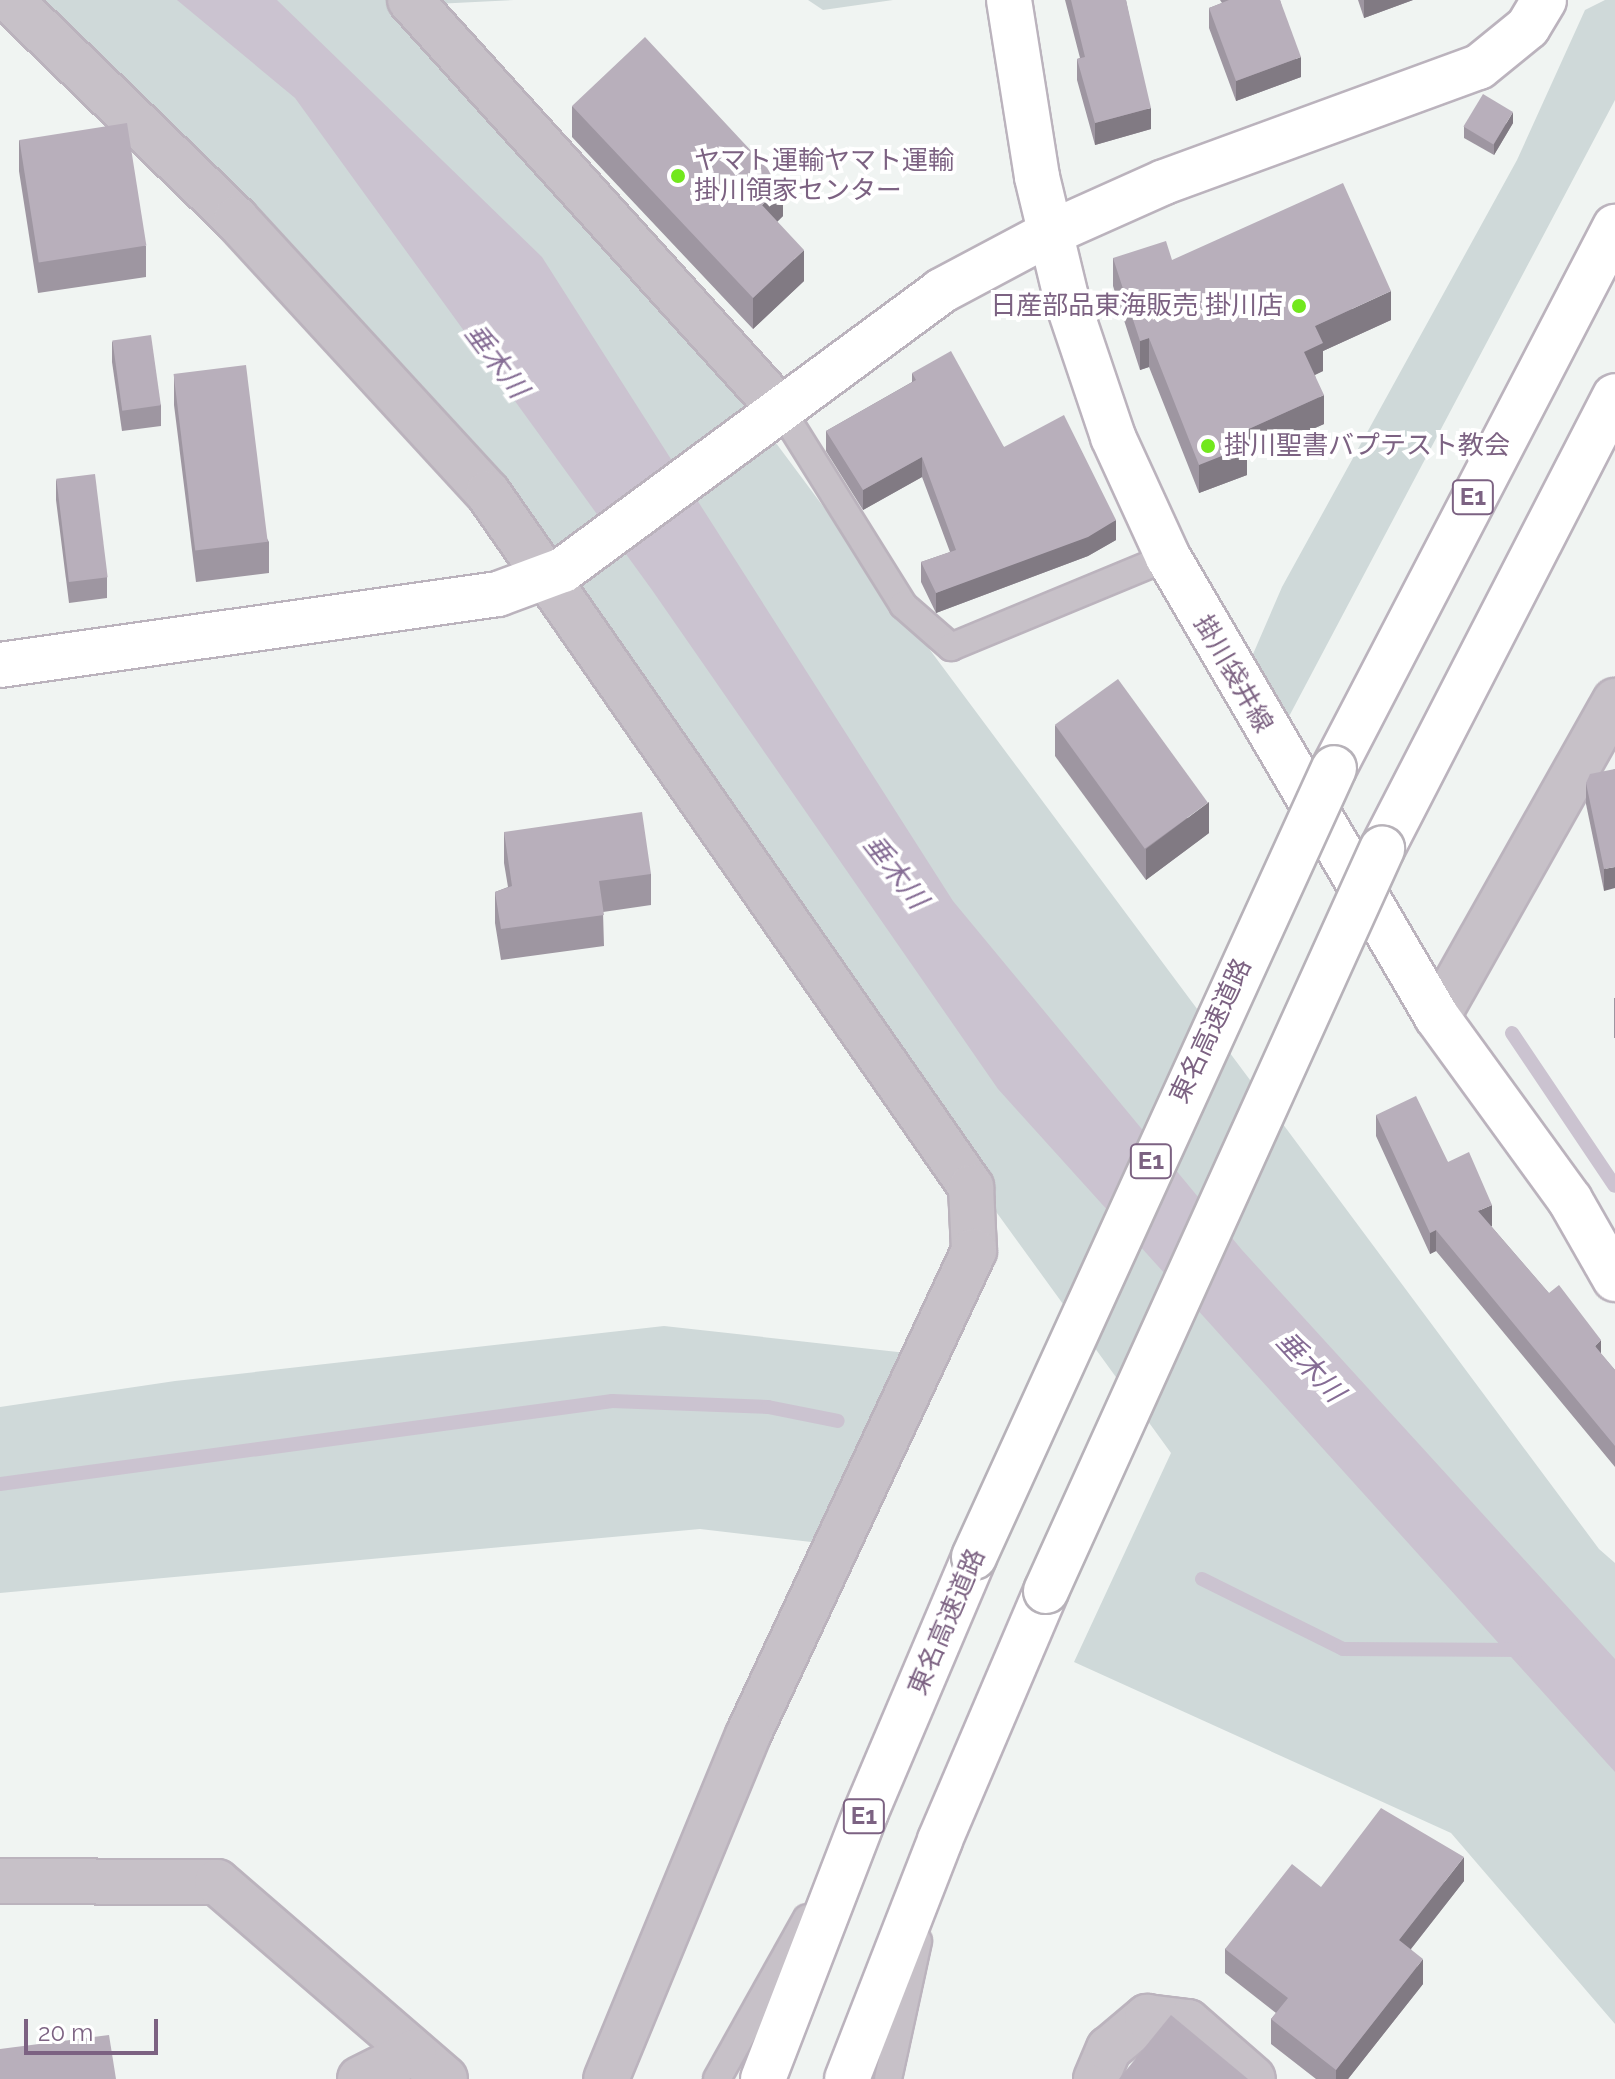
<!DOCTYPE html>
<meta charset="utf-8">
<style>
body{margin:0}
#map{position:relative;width:1615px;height:2079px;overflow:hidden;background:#f0f4f2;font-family:Raleway,"Noto Sans JP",sans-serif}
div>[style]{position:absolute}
.green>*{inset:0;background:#cfd9d9}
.water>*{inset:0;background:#cbc3d0}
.stream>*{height:14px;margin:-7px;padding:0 7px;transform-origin:7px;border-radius:7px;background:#cbc3d0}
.roads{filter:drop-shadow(2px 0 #bbb3bd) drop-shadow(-2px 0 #bbb3bd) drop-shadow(0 2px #bbb3bd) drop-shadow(0 -2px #bbb3bd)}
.lane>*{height:26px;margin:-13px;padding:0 13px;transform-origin:13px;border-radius:13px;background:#c7c1c8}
.street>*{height:44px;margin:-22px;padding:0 22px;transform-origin:22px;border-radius:22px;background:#c7c1c8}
.secondary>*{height:44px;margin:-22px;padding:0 22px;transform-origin:22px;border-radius:22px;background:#fff}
.highway>*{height:44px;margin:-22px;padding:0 22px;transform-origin:22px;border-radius:22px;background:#fff}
.bridges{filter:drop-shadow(2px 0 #b7b2b9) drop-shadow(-2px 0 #b7b2b9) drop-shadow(0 2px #b7b2b9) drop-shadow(0 -2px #b7b2b9)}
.highway-bridge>*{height:44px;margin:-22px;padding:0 22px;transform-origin:22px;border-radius:22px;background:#fff}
.wall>*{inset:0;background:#9e96a1;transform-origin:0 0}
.shaded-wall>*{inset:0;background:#817a83}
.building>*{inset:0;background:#b8afbb;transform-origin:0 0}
.dots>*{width:22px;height:22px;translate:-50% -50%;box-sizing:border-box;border:4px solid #fff;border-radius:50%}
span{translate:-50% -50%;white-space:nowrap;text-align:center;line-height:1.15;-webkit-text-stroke:8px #fff;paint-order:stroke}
.shield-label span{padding:2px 6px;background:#fff;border:2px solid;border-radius:6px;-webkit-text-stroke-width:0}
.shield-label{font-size:24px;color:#7c6282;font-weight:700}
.poi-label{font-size:26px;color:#7c6282}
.left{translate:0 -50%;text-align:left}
.right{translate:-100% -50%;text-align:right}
.street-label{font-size:26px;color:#7c6282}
.water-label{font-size:28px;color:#856c94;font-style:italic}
.scale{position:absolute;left:24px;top:2019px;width:134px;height:36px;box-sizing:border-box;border:4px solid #7c6282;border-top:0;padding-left:10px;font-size:24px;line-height:28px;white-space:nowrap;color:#7c6282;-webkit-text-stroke:6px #fff;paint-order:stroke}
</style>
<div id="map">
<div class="green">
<i style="clip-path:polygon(9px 0,514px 0,415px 5px,616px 228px,1599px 1549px,1615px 1563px,1615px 2024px,1451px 1833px,1074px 1662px,1171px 1453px,765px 893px,359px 354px)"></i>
<i style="clip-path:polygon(808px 0,893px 0,823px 10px)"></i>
<i style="clip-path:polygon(1605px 0,1615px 0,1615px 100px,1285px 724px,1250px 661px,1282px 587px,1517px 160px,1585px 10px)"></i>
<i style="clip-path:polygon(664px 1326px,925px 1355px,837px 1545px,700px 1529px,0 1593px,0 1407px,175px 1381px)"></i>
</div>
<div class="water">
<i style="clip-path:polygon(177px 0,277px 0,542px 257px,953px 901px,1242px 1250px,1615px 1659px,1615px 1772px,998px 1089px,652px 590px,295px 98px)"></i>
</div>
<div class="stream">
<i style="left:1512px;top:1033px;width:184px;rotate:56.1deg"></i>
<i style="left:0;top:1484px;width:618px;rotate:-7.72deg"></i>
<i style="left:612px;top:1401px;width:156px;rotate:2.2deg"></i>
<i style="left:768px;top:1407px;width:71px;rotate:11.3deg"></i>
<i style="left:1202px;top:1579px;width:157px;rotate:26.4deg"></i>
<i style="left:1343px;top:1649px;width:182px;rotate:0.3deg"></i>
</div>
<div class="roads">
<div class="lane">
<i style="left:782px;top:411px;width:229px;rotate:58deg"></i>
<i style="left:903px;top:605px;width:64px;rotate:41.2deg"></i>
<i style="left:951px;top:647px;width:235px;rotate:-22.5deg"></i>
<i style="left:717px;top:2079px;width:184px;rotate:-60.8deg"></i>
<i style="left:888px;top:2079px;width:141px;rotate:-77.7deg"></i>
</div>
<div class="street">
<i style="left:10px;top:0;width:315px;rotate:44.1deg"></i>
<i style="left:236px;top:219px;width:372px;rotate:47.4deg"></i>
<i style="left:488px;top:493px;width:846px;rotate:55.16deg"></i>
<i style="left:971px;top:1187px;width:64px;rotate:87.3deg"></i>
<i style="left:974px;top:1251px;width:534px;rotate:115.03deg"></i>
<i style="left:748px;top:1735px;width:372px;rotate:112.4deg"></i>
<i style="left:410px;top:0;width:554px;rotate:47.85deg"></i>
<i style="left:1437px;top:1017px;width:363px;rotate:-60.6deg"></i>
<i style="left:0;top:1881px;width:217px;rotate:0.3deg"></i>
<i style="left:217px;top:1882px;width:301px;rotate:40.8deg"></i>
<i style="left:360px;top:2079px;width:60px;rotate:-26.6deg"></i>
<i style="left:1096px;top:2079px;width:33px;rotate:-67deg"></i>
<i style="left:1109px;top:2049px;width:50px;rotate:-40.1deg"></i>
<i style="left:1147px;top:2017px;width:41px;rotate:7deg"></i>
<i style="left:1188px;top:2022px;width:86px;rotate:41.2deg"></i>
</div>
<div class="secondary">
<i style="left:1009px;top:0;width:179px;rotate:81deg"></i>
<i style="left:1037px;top:177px;width:123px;rotate:76.4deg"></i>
<i style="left:1066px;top:297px;width:148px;rotate:71.4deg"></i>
<i style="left:1113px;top:437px;width:132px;rotate:65.4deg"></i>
<i style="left:1168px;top:557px;width:533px;rotate:59.68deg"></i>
<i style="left:1437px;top:1017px;width:226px;rotate:54deg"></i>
<i style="left:1570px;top:1200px;width:91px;rotate:60.3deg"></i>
<i style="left:0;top:665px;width:503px;rotate:-8.11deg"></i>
<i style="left:498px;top:594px;width:69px;rotate:-20.3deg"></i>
<i style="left:563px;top:570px;width:470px;rotate:-36.4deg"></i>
<i style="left:941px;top:291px;width:121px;rotate:-28deg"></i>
<i style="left:1048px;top:234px;width:127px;rotate:-24.1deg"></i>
<i style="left:1164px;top:182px;width:335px;rotate:-20.1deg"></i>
<i style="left:1479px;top:67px;width:63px;rotate:-39.2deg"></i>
<i style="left:1528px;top:27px;width:31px;rotate:-59deg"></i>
</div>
<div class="highway">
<i style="left:1334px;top:768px;width:610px;rotate:-62.55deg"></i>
<i style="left:1382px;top:849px;width:509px;rotate:-62.78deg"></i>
<i style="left:763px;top:2079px;width:286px;rotate:-68.9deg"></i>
<i style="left:866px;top:1812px;width:277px;rotate:-67deg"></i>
<i style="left:847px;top:2079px;width:256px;rotate:-68.7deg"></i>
<i style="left:940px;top:1840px;width:271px;rotate:-66.9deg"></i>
</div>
</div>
<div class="bridges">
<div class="highway-bridge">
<i style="left:974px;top:1557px;width:867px;rotate:-65.47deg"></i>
<i style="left:1046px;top:1591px;width:815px;rotate:-65.64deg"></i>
</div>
</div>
<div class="wall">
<i style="clip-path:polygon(1065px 0,1126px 0,1151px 129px,1095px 145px,1077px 80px,1077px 59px,1080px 58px)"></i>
<i style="clip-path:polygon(1220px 0,1280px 0,1301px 77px,1236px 101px,1209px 28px,1209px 8px,1222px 3px)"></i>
<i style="clip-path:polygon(1358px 0,1413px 0,1364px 18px)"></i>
<i style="clip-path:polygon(572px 106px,783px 216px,777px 222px,804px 281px,753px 329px,572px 137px)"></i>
<i style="clip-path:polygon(1513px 123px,1494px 155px,1464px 138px,1464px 127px)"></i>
<i style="clip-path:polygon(19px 140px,146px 246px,146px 277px,38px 293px,19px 171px)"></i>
<i style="clip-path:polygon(1113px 258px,1172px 260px,1391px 320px,1323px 351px,1323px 371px,1315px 375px,1324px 424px,1247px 458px,1247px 475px,1199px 493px,1149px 367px,1140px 370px,1113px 286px)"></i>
<i style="clip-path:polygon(112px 341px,161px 405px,161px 426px,122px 431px,112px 362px)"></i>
<i style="clip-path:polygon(912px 373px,1004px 447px,1116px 540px,1088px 556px,936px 613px,921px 582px,921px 562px,950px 552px,922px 477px,863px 510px,826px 451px,826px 431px,912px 382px)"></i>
<i style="clip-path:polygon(174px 374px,269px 542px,269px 573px,196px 582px,174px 405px)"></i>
<i style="clip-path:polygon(56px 479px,107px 577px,107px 598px,69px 603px,56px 500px)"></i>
<i style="clip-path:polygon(1055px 725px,1209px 833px,1146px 880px,1055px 756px)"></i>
<i style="clip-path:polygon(1615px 769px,1604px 891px,1586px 804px,1586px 783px)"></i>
<i style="clip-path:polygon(504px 832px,651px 874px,651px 905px,603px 912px,604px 946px,501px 960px,495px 923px,495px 892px,508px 887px,504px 863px)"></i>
<i style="left:1614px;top:998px;width:1px;height:40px"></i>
<i style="clip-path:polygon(1376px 1115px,1448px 1162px,1492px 1226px,1491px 1226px,1615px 1370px,1615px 1467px,1436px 1251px,1430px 1254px,1376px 1136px)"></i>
<i style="clip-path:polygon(1464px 1881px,1411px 1949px,1423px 1984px,1348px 2079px,1316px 2079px,1271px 2044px,1271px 2019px,1276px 2013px,1225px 1973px,1225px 1949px,1321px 1887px)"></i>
</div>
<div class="shaded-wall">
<i style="clip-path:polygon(1364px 0,1413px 0,1364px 18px)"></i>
<i style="clip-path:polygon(1301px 57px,1301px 77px,1236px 101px,1236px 81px)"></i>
<i style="clip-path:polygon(1151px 108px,1151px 129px,1095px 145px,1095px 123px)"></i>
<i style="clip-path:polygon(1513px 112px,1513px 123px,1494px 155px,1494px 144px)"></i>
<i style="clip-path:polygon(783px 185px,783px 216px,762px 236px,762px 205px)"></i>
<i style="clip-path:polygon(804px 250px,804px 281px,753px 329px,753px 298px)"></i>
<i style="clip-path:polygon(1391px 291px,1391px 320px,1323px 351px,1323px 371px,1304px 380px,1304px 352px,1315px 326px)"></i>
<i style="clip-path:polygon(1149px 338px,1149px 367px,1140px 370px,1140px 341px)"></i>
<i style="clip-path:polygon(1324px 395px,1324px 424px,1247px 458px,1247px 475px,1199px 493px,1199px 465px,1242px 432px)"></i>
<i style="clip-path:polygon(922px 457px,922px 477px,863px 510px,863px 490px)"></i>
<i style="clip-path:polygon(1116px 520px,1116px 540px,1088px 556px,936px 613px,936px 593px)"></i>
<i style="clip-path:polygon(1209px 802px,1209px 833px,1146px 880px,1146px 849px)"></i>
<i style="clip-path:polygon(1615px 867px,1615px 888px,1604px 891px,1604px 869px)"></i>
<i style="clip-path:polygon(1492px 1205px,1492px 1226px,1478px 1232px,1478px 1211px)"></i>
<i style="clip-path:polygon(1436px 1230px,1436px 1251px,1430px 1254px,1430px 1233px)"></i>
<i style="clip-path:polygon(1601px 1340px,1601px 1362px,1595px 1346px)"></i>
<i style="clip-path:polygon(1464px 1857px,1464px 1881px,1399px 1964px,1399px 1940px)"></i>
<i style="clip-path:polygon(1423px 1959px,1423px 1984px,1348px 2079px,1336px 2079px,1336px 2070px)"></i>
</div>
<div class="building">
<i style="clip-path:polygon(1071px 0,1126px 0,1151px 108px,1095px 123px,1077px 59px,1085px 57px)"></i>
<i style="clip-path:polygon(1229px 0,1280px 0,1301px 57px,1236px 81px,1209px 8px)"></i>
<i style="clip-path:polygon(645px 37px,783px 185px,762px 205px,804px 250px,753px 298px,572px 106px)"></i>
<i style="left:1483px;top:94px;width:35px;height:38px;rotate:31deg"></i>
<i style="left:127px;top:123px;width:124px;height:109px;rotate:81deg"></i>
<i style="clip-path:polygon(1343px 183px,1391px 291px,1315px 326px,1323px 343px,1304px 352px,1324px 395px,1242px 432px,1247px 446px,1199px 465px,1149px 338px,1140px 341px,1113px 258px,1166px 241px,1172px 260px)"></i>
<i style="left:151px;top:335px;width:71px;height:39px;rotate:82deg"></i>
<i style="clip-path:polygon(951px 351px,1004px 447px,1064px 415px,1116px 520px,1088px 537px,936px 593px,921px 562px,956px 550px,922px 457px,863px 490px,826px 431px,916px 380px,912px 373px)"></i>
<i style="left:246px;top:365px;width:178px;height:73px;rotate:83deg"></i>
<i style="left:95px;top:474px;width:104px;height:39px;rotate:83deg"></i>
<i style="left:1118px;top:679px;width:153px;height:78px;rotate:54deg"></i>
<i style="clip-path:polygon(1615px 769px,1615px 867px,1604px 869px,1586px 783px,1590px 774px)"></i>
<i style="clip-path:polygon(642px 812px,651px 874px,599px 881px,604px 915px,501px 929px,495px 892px,512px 886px,504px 832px)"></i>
<i style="clip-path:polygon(1416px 1096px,1448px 1162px,1469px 1152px,1492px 1205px,1478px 1211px,1549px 1293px,1559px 1285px,1601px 1340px,1595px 1346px,1615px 1370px,1615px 1446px,1436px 1230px,1430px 1233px,1376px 1115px)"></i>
<i style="clip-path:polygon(1381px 1808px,1464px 1857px,1399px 1940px,1423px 1959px,1336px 2070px,1271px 2019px,1288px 1998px,1225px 1949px,1292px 1864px,1321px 1887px)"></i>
<i style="clip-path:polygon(1171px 2015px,1248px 2079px,1119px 2079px)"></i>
<i style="clip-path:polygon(109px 2035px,116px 2079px,0 2079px,0 2049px)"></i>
</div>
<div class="dots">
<i style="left:678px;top:176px;background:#72e81d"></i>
<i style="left:1299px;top:306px;background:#72e81d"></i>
<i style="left:1208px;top:446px;background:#72e81d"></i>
</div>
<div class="shield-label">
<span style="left:1473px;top:497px">E1</span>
<span style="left:1151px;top:1161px">E1</span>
<span style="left:864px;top:1816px">E1</span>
</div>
<div class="poi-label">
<span class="left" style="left:694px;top:176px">ヤマト運輸ヤマト運輸<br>掛川領家センター</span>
<span class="right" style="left:1283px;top:306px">日産部品東海販売 掛川店</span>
<span class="left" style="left:1224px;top:446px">掛川聖書バプテスト教会</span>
</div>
<div class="street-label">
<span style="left:1233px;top:674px;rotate:60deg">掛川袋井線</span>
<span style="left:1211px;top:1031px;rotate:-65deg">東名高速道路</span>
<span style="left:947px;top:1622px;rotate:-67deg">東名高速道路</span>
</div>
<div class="water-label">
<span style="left:496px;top:361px;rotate:53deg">垂木川</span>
<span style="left:895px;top:872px;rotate:52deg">垂木川</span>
<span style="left:1310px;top:1367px;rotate:47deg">垂木川</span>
</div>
<div class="scale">20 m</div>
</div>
